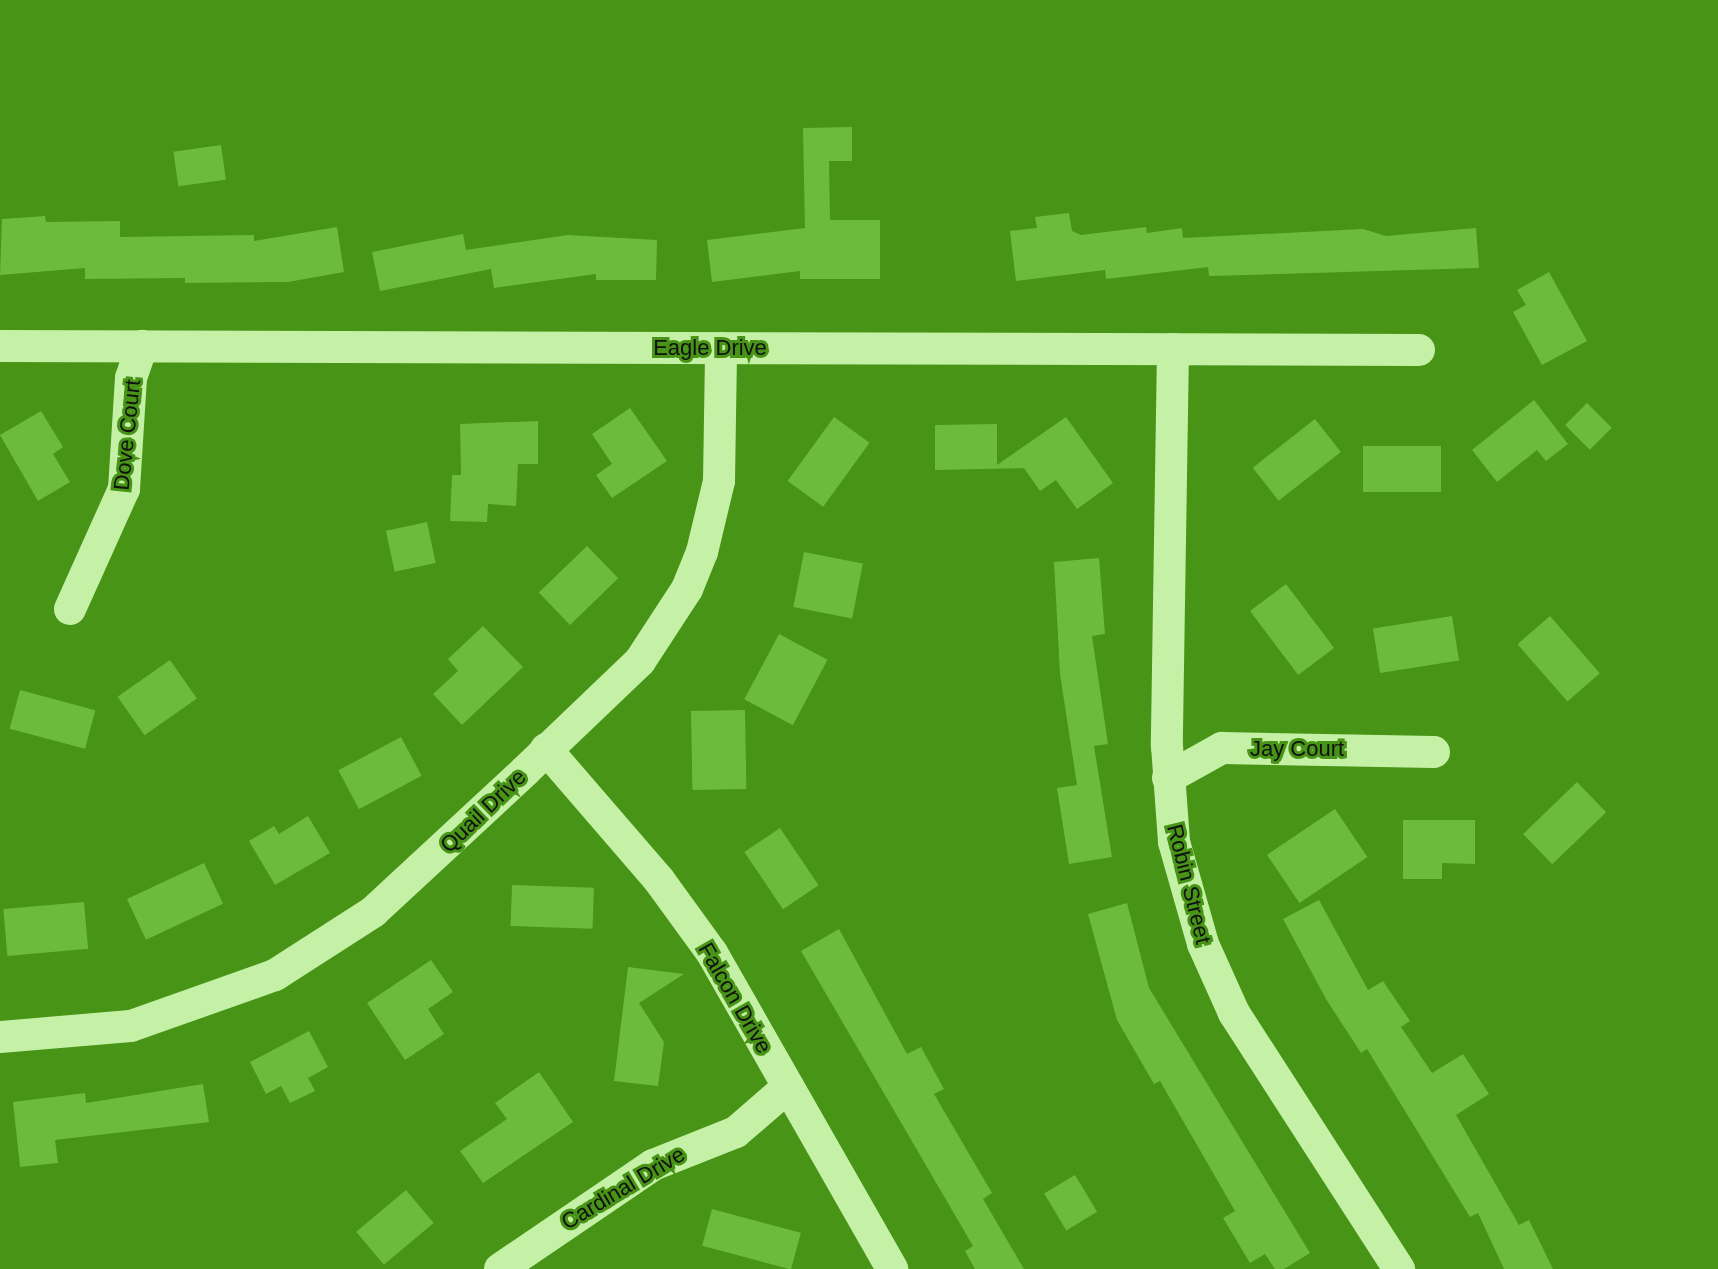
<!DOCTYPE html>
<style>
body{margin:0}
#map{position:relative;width:1718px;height:1269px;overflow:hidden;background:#479416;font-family:Helvetica,sans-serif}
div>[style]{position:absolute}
.building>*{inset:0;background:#6dbb3a;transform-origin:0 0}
.minor>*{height:32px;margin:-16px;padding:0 16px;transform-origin:16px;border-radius:16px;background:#c4f1a6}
span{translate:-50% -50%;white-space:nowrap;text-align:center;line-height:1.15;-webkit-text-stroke:6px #479416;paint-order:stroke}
.street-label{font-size:22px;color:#111}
</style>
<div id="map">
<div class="building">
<i style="clip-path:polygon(852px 127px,852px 161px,829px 161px,830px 220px,880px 220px,880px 279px,800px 279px,800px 271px,712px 282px,707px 240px,805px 228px,803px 128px)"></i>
<i style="left:221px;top:145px;width:35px;height:48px;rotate:82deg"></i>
<i style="clip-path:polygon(1069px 213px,1072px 231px,1081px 235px,1146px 227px,1147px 233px,1182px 228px,1183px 238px,1363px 229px,1386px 236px,1476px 228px,1479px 268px,1209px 276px,1208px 267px,1106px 279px,1105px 270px,1016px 281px,1010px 231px,1037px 228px,1035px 217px)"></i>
<i style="clip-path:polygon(45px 216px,46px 222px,120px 221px,120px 237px,254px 235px,254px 241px,337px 227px,344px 272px,288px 282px,185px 283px,185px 278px,85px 279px,85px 268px,0 275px,2px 219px)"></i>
<i style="clip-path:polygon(463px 234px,466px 250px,568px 235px,657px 240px,656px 280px,596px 280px,596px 274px,494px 288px,491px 269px,380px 291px,372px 252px)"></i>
<i style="clip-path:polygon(1549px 272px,1587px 341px,1542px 365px,1513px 312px,1526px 305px,1517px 290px)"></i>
<i style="clip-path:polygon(1534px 400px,1568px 444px,1546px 461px,1537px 450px,1497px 482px,1472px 450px)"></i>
<i style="left:1587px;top:403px;width:35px;height:31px;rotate:45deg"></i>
<i style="clip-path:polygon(630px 408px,667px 461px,612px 498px,596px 475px,612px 464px,592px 434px)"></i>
<i style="clip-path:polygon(41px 411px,63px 447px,53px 454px,70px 482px,38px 501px,0 435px)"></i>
<i style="left:834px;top:417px;width:44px;height:79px;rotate:36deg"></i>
<i style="clip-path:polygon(1066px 417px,1113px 483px,1077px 509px,1056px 480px,1040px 491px,1024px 468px,935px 470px,935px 425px,997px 424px,997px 465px)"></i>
<i style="left:1315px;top:419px;width:42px;height:79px;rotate:52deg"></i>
<i style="clip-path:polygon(538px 421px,538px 464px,518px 464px,516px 506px,488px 504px,487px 522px,450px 521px,452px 475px,461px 475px,460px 424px)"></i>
<i style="left:1441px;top:446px;width:46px;height:78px;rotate:90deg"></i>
<i style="left:427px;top:522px;width:42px;height:42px;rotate:78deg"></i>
<i style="left:587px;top:546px;width:45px;height:67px;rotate:46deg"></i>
<i style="left:804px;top:552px;width:60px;height:56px;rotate:11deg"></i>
<i style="clip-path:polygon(1099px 558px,1105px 634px,1092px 636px,1108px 744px,1094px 746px,1112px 857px,1069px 864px,1057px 788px,1077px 785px,1060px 674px,1054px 562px)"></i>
<i style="left:1286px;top:584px;width:80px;height:45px;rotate:53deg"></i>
<i style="left:1452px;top:616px;width:45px;height:80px;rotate:81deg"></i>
<i style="left:1550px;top:616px;width:76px;height:43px;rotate:49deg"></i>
<i style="clip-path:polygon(483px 626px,523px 667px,462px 725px,433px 694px,458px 671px,448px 659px)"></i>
<i style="left:779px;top:634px;width:55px;height:74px;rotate:28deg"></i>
<i style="left:170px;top:660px;width:47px;height:64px;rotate:55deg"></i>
<i style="left:20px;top:690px;width:78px;height:40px;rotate:15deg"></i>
<i style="left:745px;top:710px;width:79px;height:54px;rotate:89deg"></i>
<i style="left:401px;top:737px;width:44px;height:71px;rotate:62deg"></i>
<i style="left:1577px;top:782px;width:42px;height:75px;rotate:46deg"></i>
<i style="left:1335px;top:809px;width:58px;height:82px;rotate:56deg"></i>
<i style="clip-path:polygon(308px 816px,330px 853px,275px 885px,249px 841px,274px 826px,279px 834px)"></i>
<i style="clip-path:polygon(1403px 820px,1475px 820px,1475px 864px,1442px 863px,1442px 879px,1403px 879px)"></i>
<i style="left:780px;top:828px;width:69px;height:43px;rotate:56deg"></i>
<i style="left:204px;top:863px;width:45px;height:85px;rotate:65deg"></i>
<i style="left:512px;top:885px;width:82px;height:41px;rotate:2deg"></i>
<i style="clip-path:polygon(1319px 900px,1368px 990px,1383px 981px,1410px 1021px,1401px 1027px,1432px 1073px,1463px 1054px,1489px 1094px,1456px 1115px,1519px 1225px,1529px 1220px,1553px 1269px,1504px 1269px,1478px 1213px,1470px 1217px,1367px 1049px,1361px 1053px,1326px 999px,1283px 919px)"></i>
<i style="left:84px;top:902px;width:47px;height:81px;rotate:85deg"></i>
<i style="clip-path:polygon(1127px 903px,1149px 988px,1310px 1253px,1284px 1269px,1275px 1269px,1265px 1254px,1250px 1263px,1223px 1218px,1235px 1211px,1160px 1081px,1154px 1084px,1117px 1020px,1088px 914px)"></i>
<i style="clip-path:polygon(839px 929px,907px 1054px,921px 1047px,944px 1089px,934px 1094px,992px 1193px,983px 1199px,1024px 1269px,975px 1269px,965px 1251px,973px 1246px,801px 951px)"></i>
<i style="clip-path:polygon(431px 960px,453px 992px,428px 1009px,444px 1034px,405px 1060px,367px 1003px)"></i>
<i style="clip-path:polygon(628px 967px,684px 974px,639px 1003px,664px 1042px,658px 1086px,614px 1081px)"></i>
<i style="clip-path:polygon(309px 1031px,328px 1067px,308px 1078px,315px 1091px,290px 1103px,281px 1086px,266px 1094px,250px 1062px)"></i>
<i style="clip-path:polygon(539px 1072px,573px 1122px,483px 1183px,460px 1151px,507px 1119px,495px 1103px)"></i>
<i style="clip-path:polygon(203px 1084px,209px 1122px,55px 1140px,58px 1163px,20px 1167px,13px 1102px,85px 1093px,86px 1103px)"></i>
<i style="left:1075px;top:1175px;width:43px;height:36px;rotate:59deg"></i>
<i style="left:406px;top:1190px;width:43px;height:65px;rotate:50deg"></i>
<i style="left:712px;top:1209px;width:92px;height:38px;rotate:15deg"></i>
</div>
<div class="minor">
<i style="left:0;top:346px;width:1419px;rotate:0.16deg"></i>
<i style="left:1173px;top:349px;width:397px;rotate:90.9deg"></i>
<i style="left:1167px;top:746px;width:96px;rotate:85.8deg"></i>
<i style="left:1174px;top:842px;width:106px;rotate:74.1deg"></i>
<i style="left:1203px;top:944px;width:76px;rotate:65.8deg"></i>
<i style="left:1234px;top:1013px;width:305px;rotate:57.2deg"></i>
<i style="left:70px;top:609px;width:132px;rotate:-65.8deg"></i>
<i style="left:124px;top:489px;width:111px;rotate:-86.4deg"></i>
<i style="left:131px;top:378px;width:34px;rotate:-71deg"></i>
<i style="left:546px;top:749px;width:173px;rotate:49.2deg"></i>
<i style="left:659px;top:880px;width:90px;rotate:54deg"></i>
<i style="left:712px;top:953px;width:364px;rotate:60.3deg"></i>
<i style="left:1168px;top:778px;width:62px;rotate:-29.1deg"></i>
<i style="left:1222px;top:748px;width:212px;rotate:1.1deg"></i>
<i style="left:0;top:1037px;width:131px;rotate:-4.8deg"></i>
<i style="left:131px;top:1026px;width:153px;rotate:-19.5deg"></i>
<i style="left:275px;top:975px;width:117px;rotate:-32.7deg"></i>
<i style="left:373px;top:912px;width:207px;rotate:-42.8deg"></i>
<i style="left:525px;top:771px;width:159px;rotate:-43.7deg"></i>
<i style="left:640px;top:661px;width:86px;rotate:-56.9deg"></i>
<i style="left:687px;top:589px;width:40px;rotate:-68deg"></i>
<i style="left:702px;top:552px;width:73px;rotate:-76.5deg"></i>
<i style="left:719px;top:481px;width:133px;rotate:-89.1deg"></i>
<i style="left:500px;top:1269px;width:185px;rotate:-34.2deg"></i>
<i style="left:653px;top:1165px;width:89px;rotate:-21.7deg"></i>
<i style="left:736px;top:1132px;width:69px;rotate:-40.9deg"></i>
</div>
<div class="street-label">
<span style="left:710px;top:348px">Eagle Drive</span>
<span style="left:127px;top:435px;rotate:-84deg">Dove Court</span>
<span style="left:1297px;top:749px">Jay Court</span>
<span style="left:483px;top:811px;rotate:-44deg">Quail Drive</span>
<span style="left:1189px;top:884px;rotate:76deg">Robin Street</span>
<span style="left:735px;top:998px;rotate:60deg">Falcon Drive</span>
<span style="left:623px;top:1188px;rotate:-31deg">Cardinal Drive</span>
</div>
</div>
